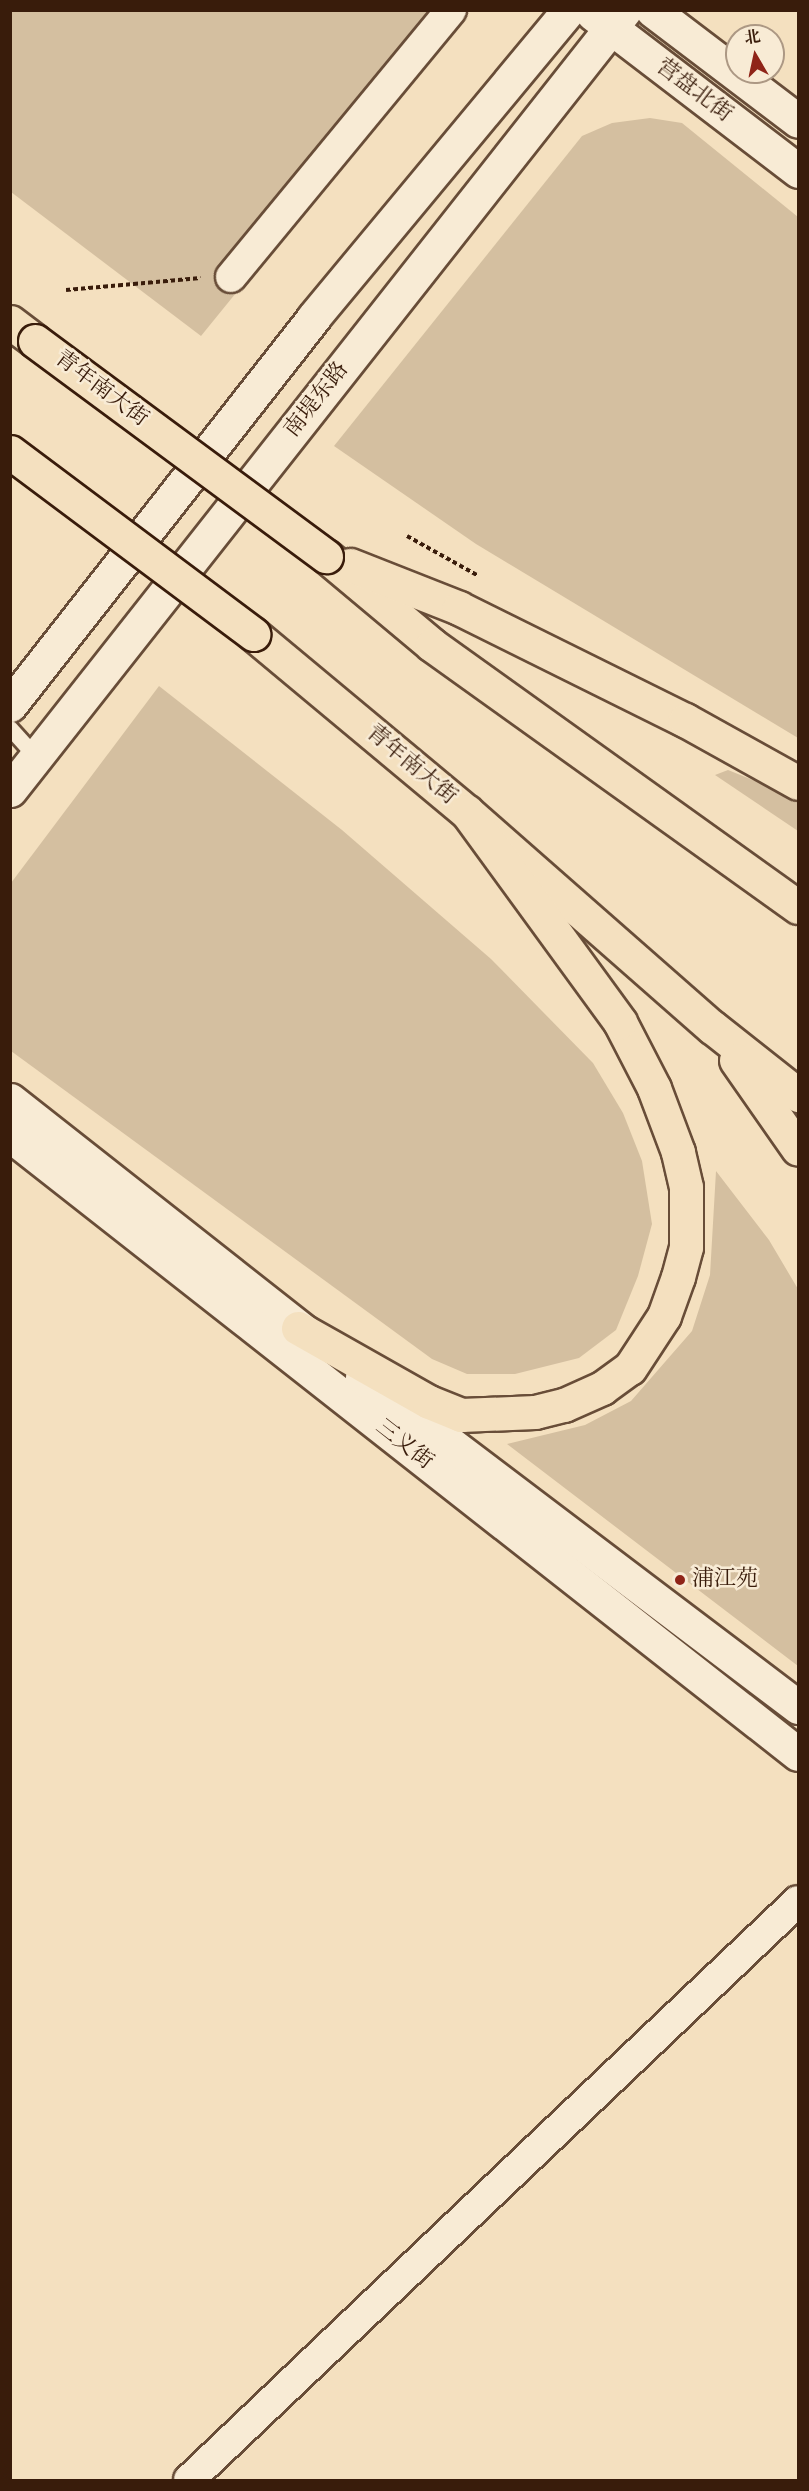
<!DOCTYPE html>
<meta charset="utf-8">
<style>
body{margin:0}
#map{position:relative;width:809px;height:2491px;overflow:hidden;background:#f4e0bf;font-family:"Old Standard TT","Noto Serif SC",serif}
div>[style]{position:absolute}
.green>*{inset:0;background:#d4bfa0}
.path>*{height:4px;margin-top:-2px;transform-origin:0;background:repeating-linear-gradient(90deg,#391c0b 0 4.5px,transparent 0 7.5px)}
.roads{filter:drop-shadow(2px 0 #684d38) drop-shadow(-2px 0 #684d38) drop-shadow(0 2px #684d38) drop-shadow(0 -2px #684d38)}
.lane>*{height:15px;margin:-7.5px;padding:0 7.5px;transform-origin:7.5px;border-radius:7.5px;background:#f8ebd5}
.street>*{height:30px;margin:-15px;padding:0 15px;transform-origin:15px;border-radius:15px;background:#f8ebd5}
.secondary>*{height:33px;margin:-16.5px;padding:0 16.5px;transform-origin:16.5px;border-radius:16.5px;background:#f8ebd5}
.highway>*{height:33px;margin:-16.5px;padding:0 16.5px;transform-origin:16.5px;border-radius:16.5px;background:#f4e0bf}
.bridges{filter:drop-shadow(2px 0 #391c0b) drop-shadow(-2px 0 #391c0b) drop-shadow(0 2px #391c0b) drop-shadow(0 -2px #391c0b)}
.highway-bridge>*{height:33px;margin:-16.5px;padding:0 16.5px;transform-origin:16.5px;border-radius:16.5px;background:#f4e0bf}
.dots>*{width:16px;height:16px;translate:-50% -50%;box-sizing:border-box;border:3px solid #f8ebd5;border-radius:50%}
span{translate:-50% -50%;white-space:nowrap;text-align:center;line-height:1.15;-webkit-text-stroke:5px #f8ebd5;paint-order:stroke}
.street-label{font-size:22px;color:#391c0b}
.poi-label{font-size:22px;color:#391c0b}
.left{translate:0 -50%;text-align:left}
.frame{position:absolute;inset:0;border:12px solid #391c0b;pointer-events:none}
.north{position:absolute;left:725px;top:24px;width:60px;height:60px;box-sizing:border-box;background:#f8ebd5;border:2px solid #ac9884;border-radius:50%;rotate:351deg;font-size:16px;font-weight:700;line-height:24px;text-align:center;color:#391c0b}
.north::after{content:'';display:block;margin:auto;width:21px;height:27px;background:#8f2418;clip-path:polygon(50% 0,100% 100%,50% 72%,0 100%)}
</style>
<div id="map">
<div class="green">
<i style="clip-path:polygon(10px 11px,465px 11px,201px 336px,11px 192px)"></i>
<i style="clip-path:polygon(650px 118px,682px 123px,798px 217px,798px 738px,476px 544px,334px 446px,582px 136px,612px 123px)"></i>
<i style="clip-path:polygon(159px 686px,342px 830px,491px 959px,593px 1063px,623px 1113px,642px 1161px,652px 1224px,638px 1276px,616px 1330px,579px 1358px,515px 1374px,467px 1374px,432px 1359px,11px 1051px,11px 883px)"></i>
<i style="clip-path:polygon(728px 770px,798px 798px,798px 831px,715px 775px)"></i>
<i style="clip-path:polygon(716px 1171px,769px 1240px,798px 1289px,798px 1666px,507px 1444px,585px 1425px,631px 1401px,692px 1331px,710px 1275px)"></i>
</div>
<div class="path">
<i style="left:66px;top:290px;width:135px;rotate:-5.1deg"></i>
<i style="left:407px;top:536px;width:80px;rotate:29.1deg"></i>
</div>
<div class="roads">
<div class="lane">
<i style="left:10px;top:728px;width:39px;rotate:48deg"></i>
</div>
<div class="street">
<i style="left:231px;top:277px;width:346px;rotate:-50.5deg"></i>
<i style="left:189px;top:2480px;width:840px;rotate:-43.55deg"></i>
</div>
<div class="secondary">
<i style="left:652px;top:10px;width:183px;rotate:37.2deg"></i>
<i style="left:593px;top:14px;width:258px;rotate:37.4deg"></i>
<i style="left:10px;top:705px;width:492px;rotate:-51.9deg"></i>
<i style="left:313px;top:318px;width:400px;rotate:-50.3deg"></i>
<i style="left:10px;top:790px;width:993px;rotate:-51.75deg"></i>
<i style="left:10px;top:1100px;width:396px;rotate:38.2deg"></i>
<i style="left:10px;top:1135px;width:1002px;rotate:38.15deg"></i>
<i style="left:362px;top:1377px;width:547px;rotate:37.12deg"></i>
</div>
<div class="highway">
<i style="left:10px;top:322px;width:31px;rotate:37deg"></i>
<i style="left:326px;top:556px;width:138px;rotate:40deg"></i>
<i style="left:432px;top:645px;width:450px;rotate:35.6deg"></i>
<i style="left:350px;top:565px;width:117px;rotate:21.5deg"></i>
<i style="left:459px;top:608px;width:252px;rotate:26.4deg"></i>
<i style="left:685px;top:720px;width:129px;rotate:29.1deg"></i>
<i style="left:253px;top:634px;width:278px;rotate:39.8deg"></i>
<i style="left:467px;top:812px;width:326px;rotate:41.3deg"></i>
<i style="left:712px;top:1027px;width:110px;rotate:38.3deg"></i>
<i style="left:736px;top:1060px;width:108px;rotate:55.1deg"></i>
<i style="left:298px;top:1328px;width:150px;rotate:29.5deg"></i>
<i style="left:429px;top:1402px;width:35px;rotate:22deg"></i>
<i style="left:461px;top:1415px;width:74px;rotate:-2.3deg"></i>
<i style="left:535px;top:1412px;width:30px;rotate:-14deg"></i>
<i style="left:564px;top:1405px;width:42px;rotate:-24.1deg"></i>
<i style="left:602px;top:1388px;width:34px;rotate:-36deg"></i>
<i style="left:630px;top:1368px;width:62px;rotate:-56.8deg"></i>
<i style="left:664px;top:1316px;width:41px;rotate:-70.3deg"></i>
<i style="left:678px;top:1277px;width:31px;rotate:-75deg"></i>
<i style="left:686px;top:1247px;width:60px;rotate:-90deg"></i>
<i style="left:686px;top:1187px;width:36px;rotate:-103deg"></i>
<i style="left:678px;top:1152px;width:68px;rotate:-110.6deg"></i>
<i style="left:654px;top:1088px;width:74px;rotate:-117.3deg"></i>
<i style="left:620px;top:1022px;width:260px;rotate:-126.1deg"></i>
</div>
</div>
<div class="bridges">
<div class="highway-bridge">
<i style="left:35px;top:341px;width:362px;rotate:36.5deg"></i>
<i style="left:10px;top:452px;width:304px;rotate:36.8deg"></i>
</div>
</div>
<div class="dots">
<i style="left:680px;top:1580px;background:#8f2418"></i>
</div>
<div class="street-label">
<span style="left:694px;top:91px;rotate:37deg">营盘北街</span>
<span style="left:101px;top:389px;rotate:37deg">青年南大街</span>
<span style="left:317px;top:400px;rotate:-52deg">南堤东路</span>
<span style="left:411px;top:765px;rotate:40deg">青年南大街</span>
<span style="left:404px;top:1445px;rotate:38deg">三义街</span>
</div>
<div class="poi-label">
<span class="left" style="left:692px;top:1580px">浦江苑</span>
</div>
<div class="frame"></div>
<div class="north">北</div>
</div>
